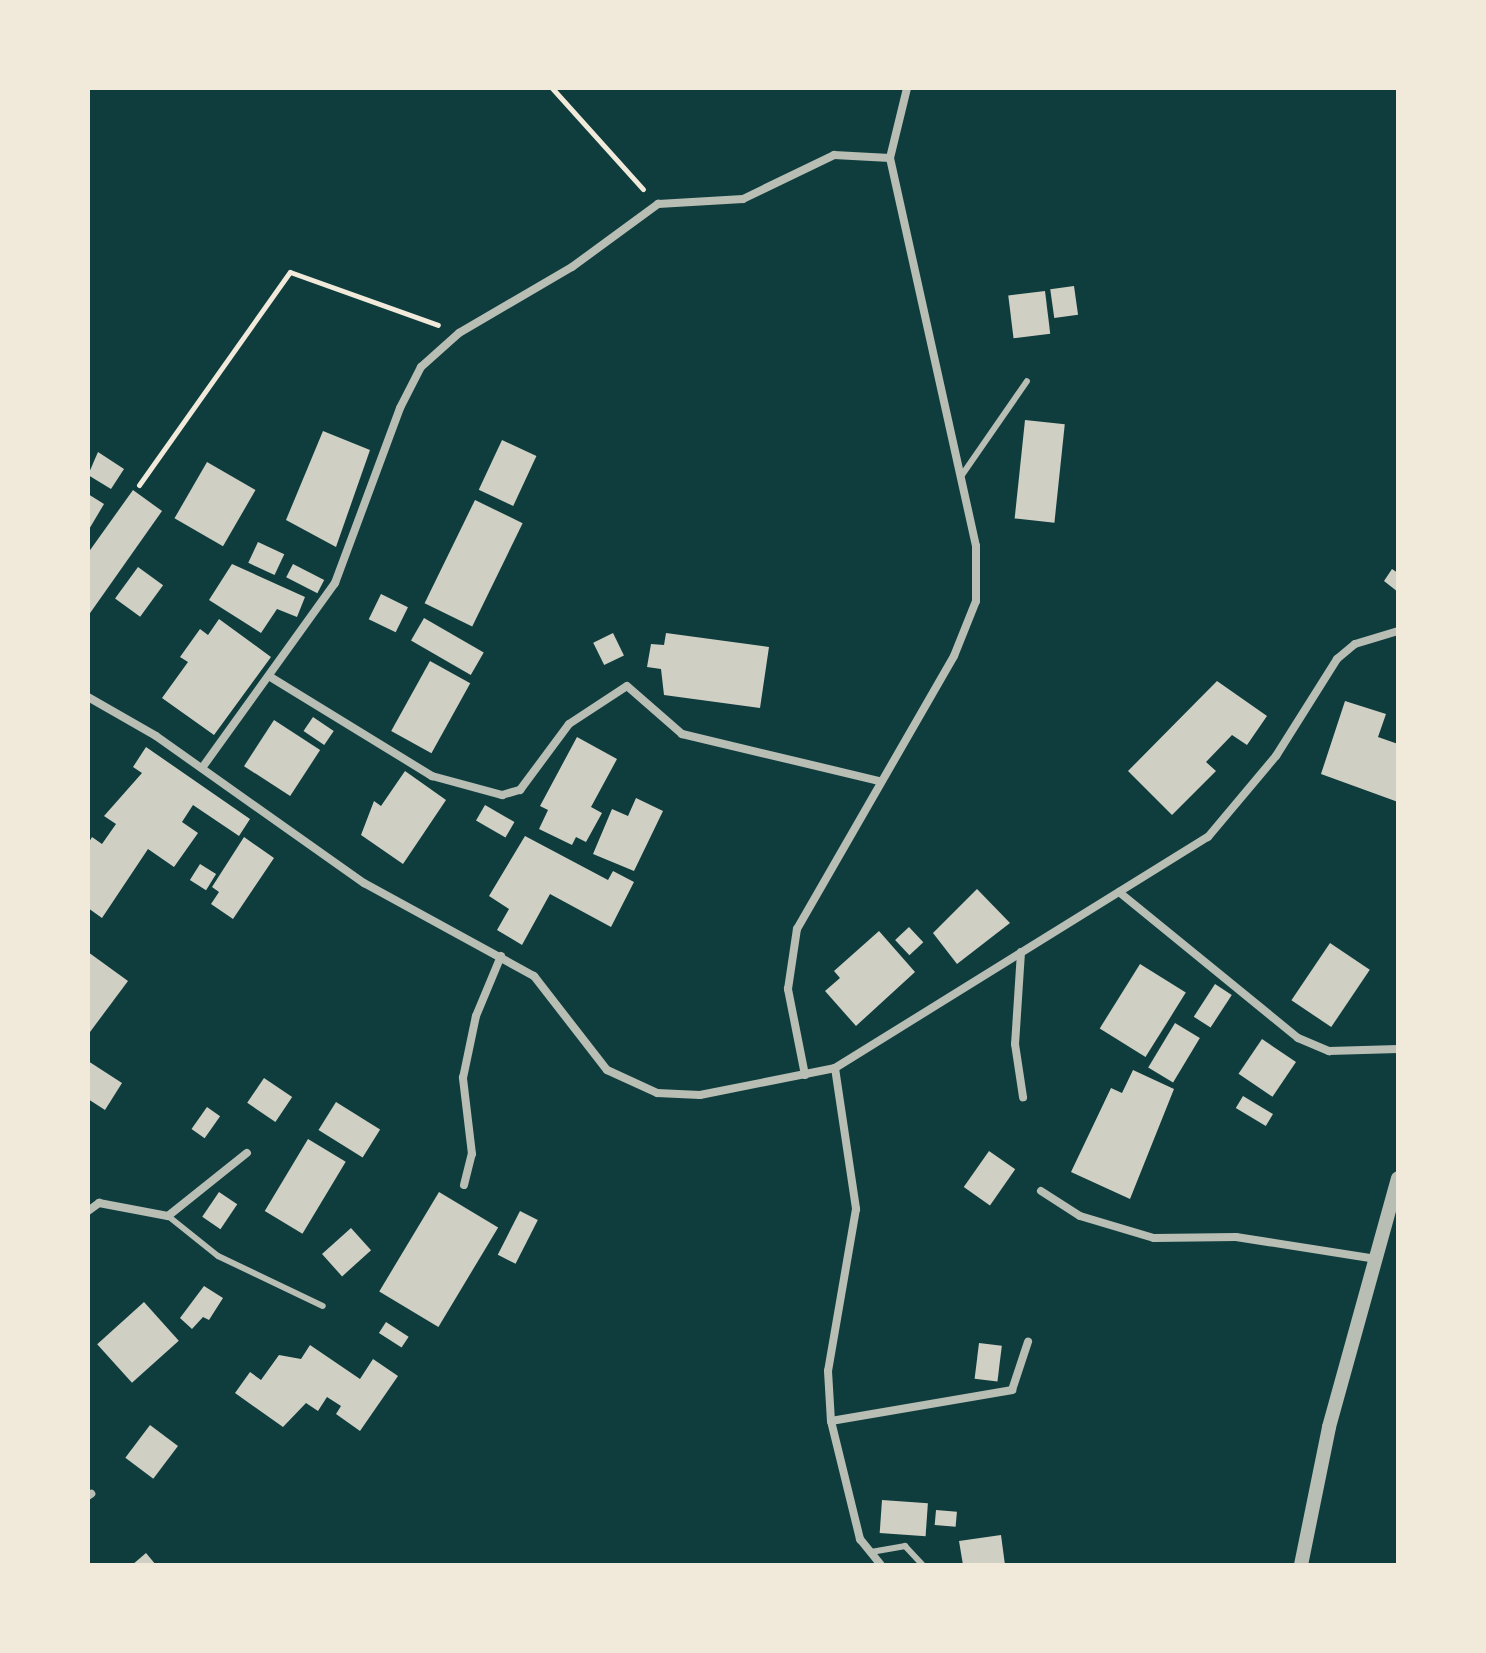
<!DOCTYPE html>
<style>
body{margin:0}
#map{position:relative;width:1486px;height:1653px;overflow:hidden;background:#0f3d3e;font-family:"Space Grotesk",sans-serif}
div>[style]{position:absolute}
.building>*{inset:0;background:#cfcfc3;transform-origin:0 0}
.path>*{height:5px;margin:-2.5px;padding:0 2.5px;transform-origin:2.5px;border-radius:2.5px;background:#f1e9da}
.service>*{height:6px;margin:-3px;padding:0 3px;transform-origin:3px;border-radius:3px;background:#b8beb3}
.minor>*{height:8px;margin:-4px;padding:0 4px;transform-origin:4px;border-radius:4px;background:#b8beb3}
.tertiary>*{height:14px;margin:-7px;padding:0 7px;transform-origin:7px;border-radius:7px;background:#b8beb3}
span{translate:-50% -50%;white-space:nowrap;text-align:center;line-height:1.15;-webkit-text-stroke:8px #f1e9da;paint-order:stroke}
.frame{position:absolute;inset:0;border:90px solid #f1e9da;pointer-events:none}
</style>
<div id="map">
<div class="building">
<i style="left:1074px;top:286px;width:29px;height:24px;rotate:82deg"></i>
<i style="left:1045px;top:291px;width:43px;height:37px;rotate:83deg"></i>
<i style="left:1025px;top:420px;width:40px;height:99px;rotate:6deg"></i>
<i style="clip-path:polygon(323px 431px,370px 450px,336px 547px,286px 520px)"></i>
<i style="left:502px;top:440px;width:38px;height:55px;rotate:25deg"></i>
<i style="clip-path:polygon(98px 452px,124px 469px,111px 489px,88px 475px)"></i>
<i style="left:207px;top:462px;width:56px;height:65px;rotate:30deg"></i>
<i style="clip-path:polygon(133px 490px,162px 511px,88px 616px,88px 553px)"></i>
<i style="clip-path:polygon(88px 494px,104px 504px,88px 531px)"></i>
<i style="left:475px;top:500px;width:53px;height:115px;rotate:26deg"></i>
<i style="left:258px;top:542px;width:29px;height:23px;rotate:25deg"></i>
<i style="clip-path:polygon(232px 564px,305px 597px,297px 617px,277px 609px,261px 633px,209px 600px)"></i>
<i style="left:293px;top:564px;width:35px;height:15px;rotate:27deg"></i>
<i style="left:138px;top:567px;width:31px;height:39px;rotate:36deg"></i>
<i style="clip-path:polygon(1392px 569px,1398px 573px,1398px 592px,1384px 581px)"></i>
<i style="left:381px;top:594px;width:30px;height:28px;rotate:26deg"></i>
<i style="left:424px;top:618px;width:69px;height:26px;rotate:30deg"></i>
<i style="clip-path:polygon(219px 619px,271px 657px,214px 735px,162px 698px,188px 662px,180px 657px,200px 629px,208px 635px)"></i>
<i style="left:613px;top:633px;width:25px;height:22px;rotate:64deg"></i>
<i style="clip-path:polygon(666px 633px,769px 647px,760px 708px,664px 695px,661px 669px,647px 667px,651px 644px,664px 645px)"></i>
<i style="left:430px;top:661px;width:46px;height:80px;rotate:29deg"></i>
<i style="clip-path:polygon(1217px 681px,1267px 716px,1247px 745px,1232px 735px,1206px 762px,1216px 771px,1172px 815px,1128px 771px)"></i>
<i style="clip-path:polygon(1345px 701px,1386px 714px,1378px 737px,1398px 744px,1398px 802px,1321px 774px)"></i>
<i style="left:313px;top:717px;width:25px;height:17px;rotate:34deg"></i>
<i style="left:274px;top:720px;width:55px;height:55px;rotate:33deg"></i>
<i style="clip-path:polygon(577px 737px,617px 759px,591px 807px,602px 813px,586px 842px,576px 837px,572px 845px,539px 829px,548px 810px,540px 806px)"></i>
<i style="clip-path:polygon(146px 747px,250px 819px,239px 836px,193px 805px,182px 822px,198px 833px,174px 867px,148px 849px,102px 918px,88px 908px,88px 844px,92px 837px,102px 844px,116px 824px,104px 816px,142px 773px,133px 767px)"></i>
<i style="clip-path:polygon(405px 771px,446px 800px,403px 864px,361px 835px,374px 801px,381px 806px)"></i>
<i style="clip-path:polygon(636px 798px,663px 811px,634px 871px,593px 854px,612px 809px,628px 816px)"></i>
<i style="left:485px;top:805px;width:34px;height:18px;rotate:30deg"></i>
<i style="clip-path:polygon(525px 836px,608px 880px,613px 871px,634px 882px,611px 927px,550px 894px,522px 945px,497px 930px,509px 909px,489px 896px)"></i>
<i style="clip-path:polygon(244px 837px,274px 858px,233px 919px,211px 904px,219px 892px,212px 887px)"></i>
<i style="left:200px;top:864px;width:19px;height:19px;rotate:32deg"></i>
<i style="clip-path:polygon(977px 889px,1010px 923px,957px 964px,933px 933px)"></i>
<i style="left:909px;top:927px;width:21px;height:19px;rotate:47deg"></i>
<i style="clip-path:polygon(879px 931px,915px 972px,856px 1026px,825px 991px,840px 978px,834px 971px)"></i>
<i style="left:1330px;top:943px;width:48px;height:69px;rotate:34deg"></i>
<i style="clip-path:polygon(88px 952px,128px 981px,90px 1032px,88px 1030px)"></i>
<i style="left:1140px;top:964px;width:54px;height:76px;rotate:32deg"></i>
<i style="left:1215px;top:984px;width:20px;height:39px;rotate:33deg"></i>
<i style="left:1175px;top:1023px;width:29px;height:52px;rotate:31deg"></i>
<i style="left:1262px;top:1039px;width:41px;height:42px;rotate:34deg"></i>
<i style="clip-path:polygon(88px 1061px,122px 1083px,105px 1110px,88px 1099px)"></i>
<i style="clip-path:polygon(1133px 1070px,1174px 1089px,1130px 1199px,1071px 1172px,1111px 1088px,1122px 1093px)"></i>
<i style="left:264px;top:1078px;width:34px;height:30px;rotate:34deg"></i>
<i style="left:1243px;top:1096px;width:35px;height:14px;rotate:31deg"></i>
<i style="left:336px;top:1102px;width:52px;height:33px;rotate:32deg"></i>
<i style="left:207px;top:1107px;width:16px;height:27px;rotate:35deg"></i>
<i style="left:308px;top:1139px;width:44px;height:84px;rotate:31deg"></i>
<i style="left:989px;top:1151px;width:32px;height:44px;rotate:35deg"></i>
<i style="left:219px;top:1192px;width:22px;height:30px;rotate:34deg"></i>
<i style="left:439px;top:1192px;width:69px;height:116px;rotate:31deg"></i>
<i style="left:520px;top:1211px;width:20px;height:49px;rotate:27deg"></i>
<i style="left:351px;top:1228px;width:30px;height:39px;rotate:48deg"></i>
<i style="clip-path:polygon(204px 1286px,223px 1298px,209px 1320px,203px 1317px,192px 1329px,180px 1318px)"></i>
<i style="left:144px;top:1302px;width:52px;height:63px;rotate:48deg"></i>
<i style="left:386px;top:1322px;width:27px;height:13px;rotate:33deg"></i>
<i style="left:979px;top:1343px;width:23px;height:36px;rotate:7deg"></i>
<i style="clip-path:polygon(310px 1345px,360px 1379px,373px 1359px,398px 1376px,360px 1431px,336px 1414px,341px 1406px,327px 1397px,318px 1411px,306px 1403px,283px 1427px,235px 1393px,250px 1372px,261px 1380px,279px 1355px,301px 1359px)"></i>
<i style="left:150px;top:1425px;width:35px;height:41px;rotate:37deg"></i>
<i style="left:882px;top:1500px;width:46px;height:33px;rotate:4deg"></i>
<i style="left:936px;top:1510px;width:21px;height:15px;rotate:5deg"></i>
<i style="clip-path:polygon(1001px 1535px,1005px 1565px,963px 1565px,959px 1541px)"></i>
<i style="clip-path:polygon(146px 1553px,156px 1565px,132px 1565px)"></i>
</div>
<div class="path">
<i style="left:552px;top:88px;width:136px;rotate:48deg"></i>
<i style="left:139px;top:485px;width:261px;rotate:-54.7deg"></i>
<i style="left:290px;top:272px;width:157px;rotate:19.7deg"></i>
</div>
<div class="service">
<i style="left:962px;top:475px;width:114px;rotate:-55.3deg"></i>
<i style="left:168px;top:1216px;width:64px;rotate:38.7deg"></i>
<i style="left:218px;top:1256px;width:116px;rotate:25.5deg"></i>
<i style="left:871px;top:1552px;width:35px;rotate:-10deg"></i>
<i style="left:905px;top:1546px;width:26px;rotate:47deg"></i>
</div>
<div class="minor">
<i style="left:272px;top:678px;width:188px;rotate:31.5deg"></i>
<i style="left:432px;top:776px;width:73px;rotate:15.2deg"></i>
<i style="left:502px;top:795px;width:19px;rotate:-16deg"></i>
<i style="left:520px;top:790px;width:82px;rotate:-53.4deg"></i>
<i style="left:569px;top:724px;width:69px;rotate:-33.2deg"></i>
<i style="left:627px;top:686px;width:73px;rotate:41.1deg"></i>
<i style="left:682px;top:734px;width:203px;rotate:13.4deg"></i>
<i style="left:88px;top:697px;width:78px;rotate:29.8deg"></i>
<i style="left:156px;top:736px;width:255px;rotate:35.3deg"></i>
<i style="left:364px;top:883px;width:194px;rotate:28.7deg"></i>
<i style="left:534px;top:976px;width:119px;rotate:52.2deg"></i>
<i style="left:607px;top:1070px;width:55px;rotate:24.7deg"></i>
<i style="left:657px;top:1093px;width:43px;rotate:2.7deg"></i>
<i style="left:700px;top:1095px;width:138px;rotate:-11.3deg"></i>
<i style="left:835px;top:1068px;width:439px;rotate:-31.8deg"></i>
<i style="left:1208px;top:837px;width:106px;rotate:-50deg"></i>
<i style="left:1276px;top:756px;width:115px;rotate:-57.8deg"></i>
<i style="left:1337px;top:659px;width:23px;rotate:-40deg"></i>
<i style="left:1355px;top:644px;width:45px;rotate:-16.8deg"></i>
<i style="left:202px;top:768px;width:228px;rotate:-54.3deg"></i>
<i style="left:335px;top:583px;width:187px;rotate:-69.6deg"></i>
<i style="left:400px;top:408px;width:46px;rotate:-62.9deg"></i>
<i style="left:421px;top:367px;width:51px;rotate:-41.8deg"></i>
<i style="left:459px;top:333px;width:131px;rotate:-30.3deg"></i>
<i style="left:572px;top:267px;width:107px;rotate:-36.2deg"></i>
<i style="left:658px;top:204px;width:85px;rotate:-3.4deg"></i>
<i style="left:743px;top:199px;width:101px;rotate:-25.8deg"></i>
<i style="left:834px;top:155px;width:56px;rotate:3.1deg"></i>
<i style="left:1119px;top:892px;width:231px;rotate:39.2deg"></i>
<i style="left:1298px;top:1038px;width:34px;rotate:23deg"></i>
<i style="left:1329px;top:1051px;width:69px;rotate:-1.7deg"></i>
<i style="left:1021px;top:952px;width:92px;rotate:93.7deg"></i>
<i style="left:1015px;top:1044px;width:54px;rotate:81.4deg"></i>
<i style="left:835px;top:1068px;width:143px;rotate:81.5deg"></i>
<i style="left:856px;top:1209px;width:164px;rotate:99.8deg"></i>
<i style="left:828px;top:1371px;width:50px;rotate:86.6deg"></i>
<i style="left:831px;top:1421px;width:122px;rotate:76.2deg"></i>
<i style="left:860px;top:1539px;width:33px;rotate:51deg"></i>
<i style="left:805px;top:1075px;width:88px;rotate:-101.2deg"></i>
<i style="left:788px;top:989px;width:61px;rotate:-81.5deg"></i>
<i style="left:797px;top:929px;width:315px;rotate:-60.1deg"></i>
<i style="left:954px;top:656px;width:59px;rotate:-68.2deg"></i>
<i style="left:976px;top:601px;width:55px;rotate:-90deg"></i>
<i style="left:976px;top:546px;width:397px;rotate:-102.5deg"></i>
<i style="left:890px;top:158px;width:72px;rotate:-76.3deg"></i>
<i style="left:464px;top:1185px;width:32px;rotate:-76deg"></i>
<i style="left:472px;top:1154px;width:77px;rotate:-96.8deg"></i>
<i style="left:463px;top:1078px;width:63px;rotate:-78.2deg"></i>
<i style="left:476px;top:1016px;width:65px;rotate:-67.4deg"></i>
<i style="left:1041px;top:1191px;width:46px;rotate:32.7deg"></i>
<i style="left:1080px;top:1216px;width:77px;rotate:16.6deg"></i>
<i style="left:1154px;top:1238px;width:82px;rotate:-0.7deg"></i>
<i style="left:1236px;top:1237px;width:142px;rotate:8.9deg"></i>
<i style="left:88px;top:1211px;width:14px;rotate:-36deg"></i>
<i style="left:99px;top:1203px;width:70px;rotate:10.7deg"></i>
<i style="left:168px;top:1216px;width:101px;rotate:-38.6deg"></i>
<i style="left:831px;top:1421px;width:184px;rotate:-9.7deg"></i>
<i style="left:1012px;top:1390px;width:51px;rotate:-71.6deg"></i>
<i style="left:88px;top:1496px;width:4px;rotate:-34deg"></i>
</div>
<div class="tertiary">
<i style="left:1301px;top:1565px;width:141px;rotate:-78.5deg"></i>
<i style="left:1329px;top:1427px;width:258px;rotate:-74.5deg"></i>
</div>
<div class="frame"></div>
</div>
